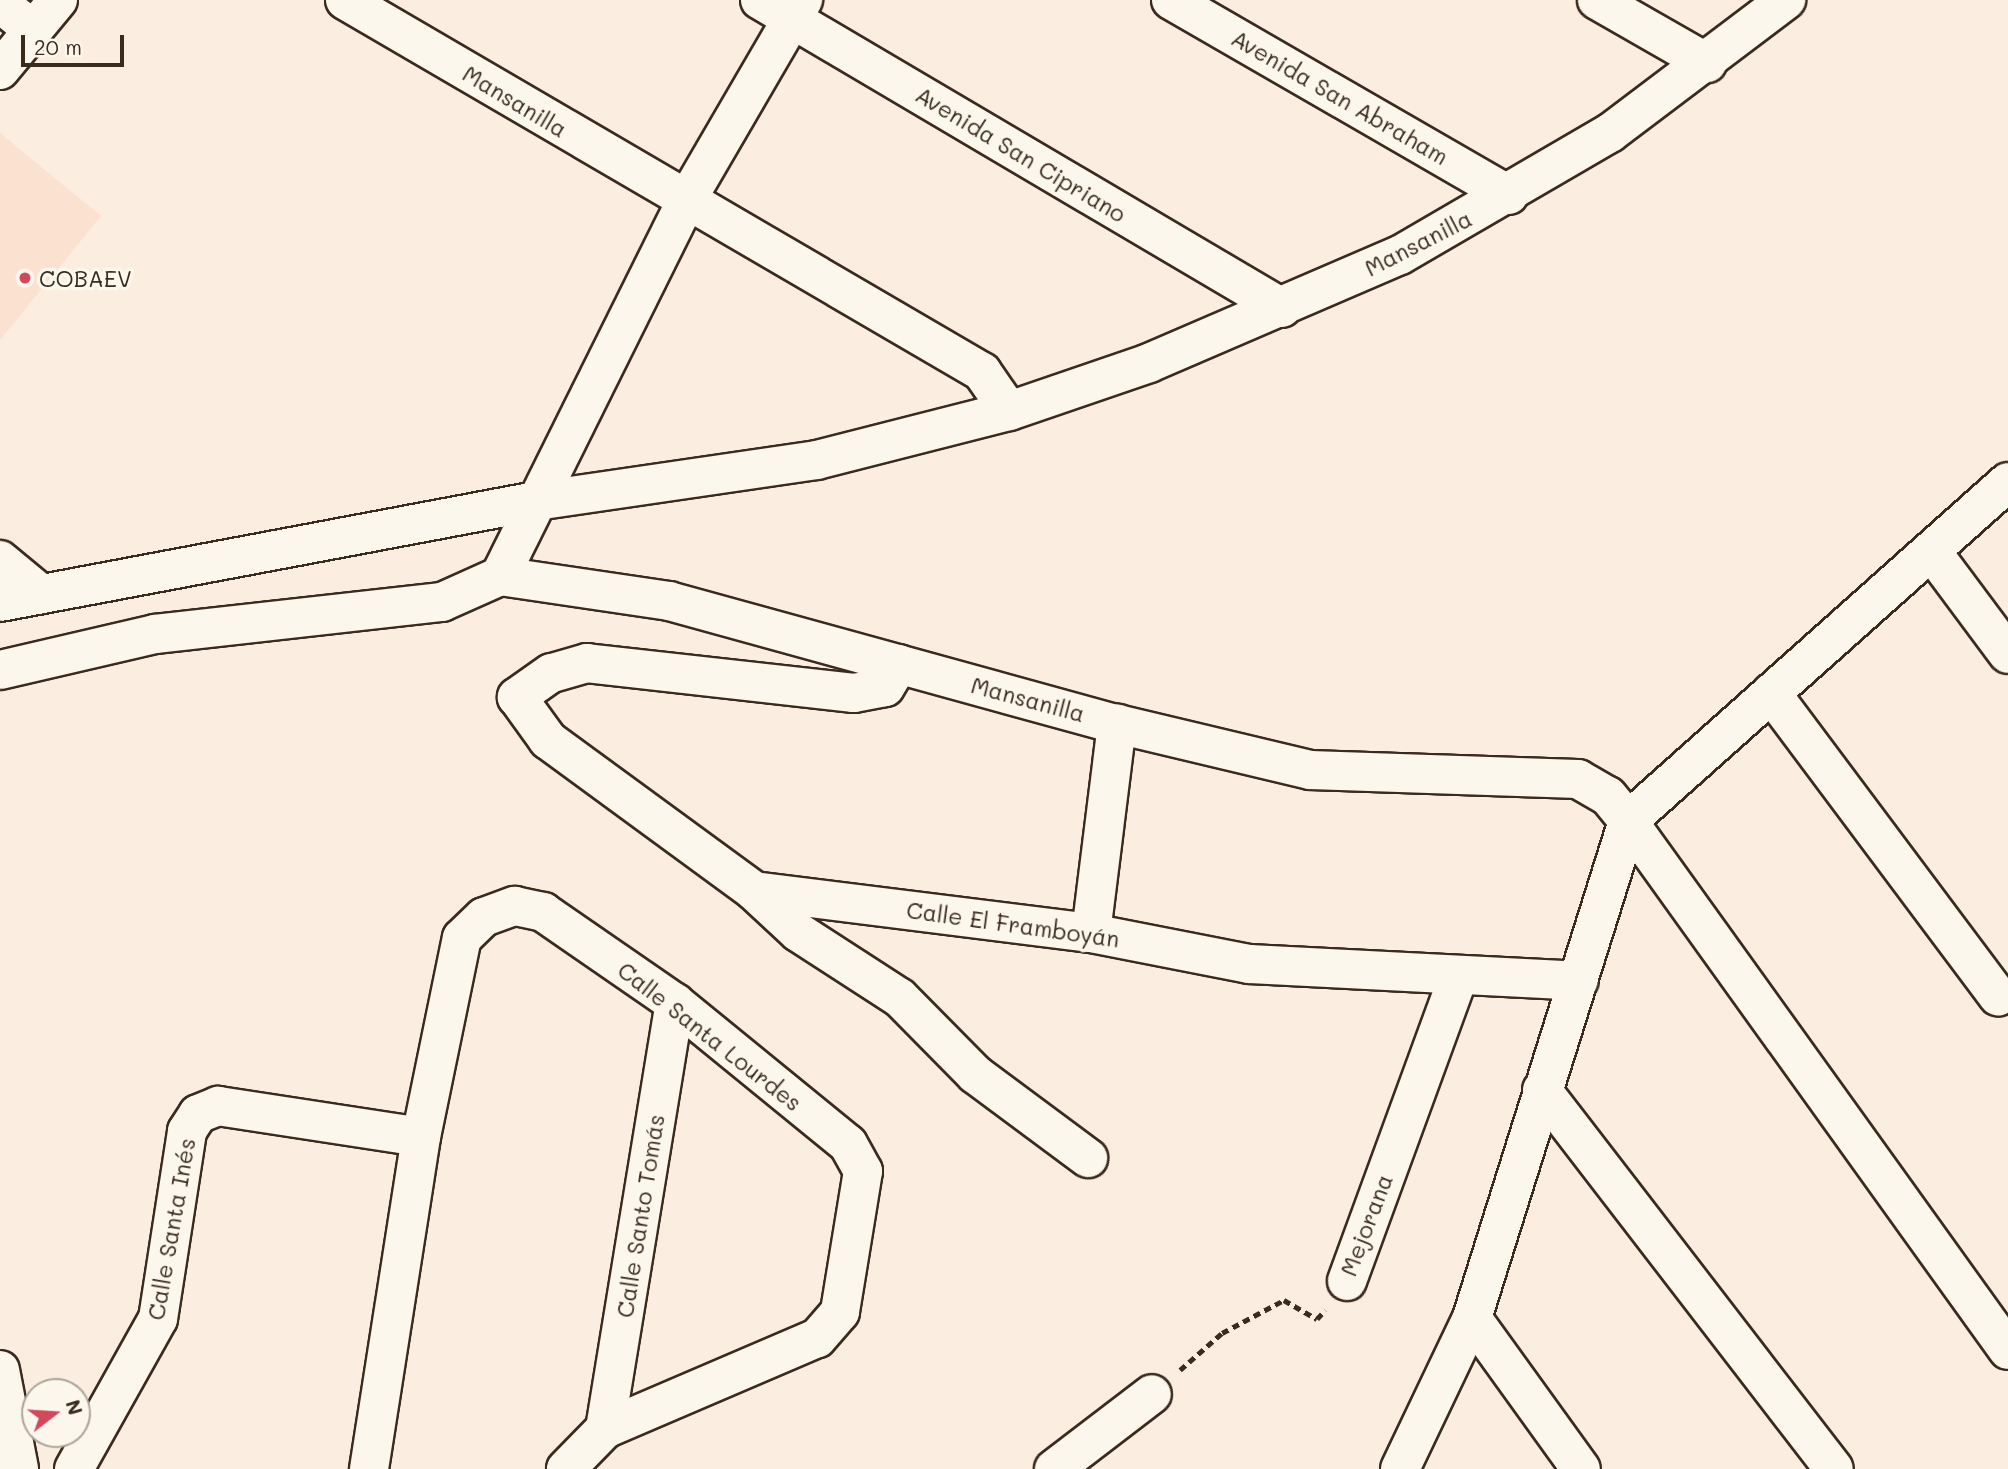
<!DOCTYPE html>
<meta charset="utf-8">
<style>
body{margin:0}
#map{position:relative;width:2008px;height:1469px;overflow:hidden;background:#fbeddf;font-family:Mali,sans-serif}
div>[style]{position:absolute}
.built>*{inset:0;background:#fbe1d0}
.path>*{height:4.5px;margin-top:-2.25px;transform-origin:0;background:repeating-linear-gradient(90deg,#3b2a1e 0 7px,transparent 0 12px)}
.roads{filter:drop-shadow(2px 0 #3b2a1e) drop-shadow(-2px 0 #3b2a1e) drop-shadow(0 2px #3b2a1e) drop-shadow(0 -2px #3b2a1e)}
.street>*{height:38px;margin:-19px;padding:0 19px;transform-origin:19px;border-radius:19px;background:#fbf7ec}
.dots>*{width:19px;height:19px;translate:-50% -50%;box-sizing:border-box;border:4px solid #fbf7ec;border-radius:50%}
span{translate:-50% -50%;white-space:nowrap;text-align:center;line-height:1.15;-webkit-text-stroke:7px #fbf7ec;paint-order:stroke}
.street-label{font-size:23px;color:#3b2a1e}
.poi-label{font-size:23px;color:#3b2a1e}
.left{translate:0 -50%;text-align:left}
.north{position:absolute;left:21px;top:1378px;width:70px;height:70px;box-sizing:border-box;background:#fbf7ec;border:2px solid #aea59a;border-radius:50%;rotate:73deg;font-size:19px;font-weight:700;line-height:28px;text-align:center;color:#3b2a1e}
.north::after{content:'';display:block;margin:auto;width:24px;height:32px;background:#d1495b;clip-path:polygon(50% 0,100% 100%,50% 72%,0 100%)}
.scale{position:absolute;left:21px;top:35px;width:103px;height:32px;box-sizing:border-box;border:4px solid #3b2a1e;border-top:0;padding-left:9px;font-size:21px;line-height:24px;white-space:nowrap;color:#3b2a1e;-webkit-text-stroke:5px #fbf7ec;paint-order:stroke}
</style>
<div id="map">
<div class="built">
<i style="clip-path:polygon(0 133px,101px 216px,0 340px)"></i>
</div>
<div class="path">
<i style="left:1180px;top:1370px;width:56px;rotate:-41.4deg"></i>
<i style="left:1222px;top:1333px;width:70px;rotate:-28deg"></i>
<i style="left:1284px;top:1300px;width:38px;rotate:30deg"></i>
<i style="left:1317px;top:1319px;width:12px;rotate:-48deg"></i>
</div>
<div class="roads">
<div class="street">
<i style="left:345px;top:0;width:738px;rotate:30.28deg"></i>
<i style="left:982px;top:372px;width:47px;rotate:55.3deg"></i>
<i style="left:760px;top:0;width:606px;rotate:30.54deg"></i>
<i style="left:1171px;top:0;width:390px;rotate:30deg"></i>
<i style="left:1597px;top:0;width:127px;rotate:29.8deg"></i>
<i style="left:0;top:3px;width:43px;rotate:39.3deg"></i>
<i style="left:0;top:70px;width:91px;rotate:-50.4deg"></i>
<i style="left:1932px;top:552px;width:127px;rotate:53.3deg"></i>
<i style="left:0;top:560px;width:53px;rotate:39.7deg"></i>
<i style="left:500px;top:576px;width:171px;rotate:8.4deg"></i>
<i style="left:669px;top:601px;width:465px;rotate:15.4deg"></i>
<i style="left:1117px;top:724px;width:198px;rotate:13.4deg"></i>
<i style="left:1310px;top:770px;width:268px;rotate:1.9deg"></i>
<i style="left:1578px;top:779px;width:34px;rotate:30deg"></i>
<i style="left:1608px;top:796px;width:32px;rotate:51deg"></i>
<i style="left:1628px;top:821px;width:651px;rotate:54.31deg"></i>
<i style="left:500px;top:576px;width:419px;rotate:-63.6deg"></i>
<i style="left:686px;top:201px;width:233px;rotate:-59.8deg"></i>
<i style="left:0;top:602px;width:545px;rotate:-10.67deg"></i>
<i style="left:536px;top:501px;width:284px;rotate:-8.3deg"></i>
<i style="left:817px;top:460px;width:198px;rotate:-14.3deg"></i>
<i style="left:1009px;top:411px;width:148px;rotate:-18.9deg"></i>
<i style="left:1149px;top:363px;width:273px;rotate:-23.3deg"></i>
<i style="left:1400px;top:255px;width:243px;rotate:-30.2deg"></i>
<i style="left:1610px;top:133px;width:221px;rotate:-37.1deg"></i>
<i style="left:899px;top:664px;width:27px;rotate:121deg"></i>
<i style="left:885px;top:687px;width:32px;rotate:169deg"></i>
<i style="left:854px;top:693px;width:269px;rotate:-173.6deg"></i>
<i style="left:587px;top:663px;width:37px;rotate:164deg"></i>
<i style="left:551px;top:673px;width:42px;rotate:144.8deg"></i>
<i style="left:517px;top:697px;width:53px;rotate:54.2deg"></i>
<i style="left:548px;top:740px;width:255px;rotate:36.2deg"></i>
<i style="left:754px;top:891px;width:60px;rotate:43deg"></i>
<i style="left:798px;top:932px;width:121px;rotate:32.9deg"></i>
<i style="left:900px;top:998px;width:107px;rotate:45.4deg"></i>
<i style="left:975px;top:1074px;width:141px;rotate:36.6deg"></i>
<i style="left:0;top:670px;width:159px;rotate:-13.1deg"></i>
<i style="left:155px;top:634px;width:289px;rotate:-6.4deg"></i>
<i style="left:442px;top:602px;width:64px;rotate:-24.1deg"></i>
<i style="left:1771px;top:693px;width:379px;rotate:53.2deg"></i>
<i style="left:754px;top:891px;width:340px;rotate:7.1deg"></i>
<i style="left:1091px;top:933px;width:161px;rotate:11.1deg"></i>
<i style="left:1249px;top:964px;width:330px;rotate:2.9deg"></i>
<i style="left:1091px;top:933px;width:211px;rotate:-82.9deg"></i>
<i style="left:1542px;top:1090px;width:478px;rotate:52.4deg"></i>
<i style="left:1347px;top:1281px;width:323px;rotate:-69.9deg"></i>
<i style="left:1472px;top:1318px;width:186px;rotate:54.2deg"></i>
<i style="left:0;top:1370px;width:101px;rotate:79.1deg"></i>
<i style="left:605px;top:1429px;width:432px;rotate:-80.7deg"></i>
<i style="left:74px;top:1469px;width:172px;rotate:-60.8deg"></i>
<i style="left:158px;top:1319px;width:190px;rotate:-81.2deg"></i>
<i style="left:187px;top:1131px;width:20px;rotate:-57deg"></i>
<i style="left:198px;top:1114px;width:22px;rotate:-22deg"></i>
<i style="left:218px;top:1106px;width:205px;rotate:8.7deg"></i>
<i style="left:369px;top:1469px;width:336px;rotate:-81.1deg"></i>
<i style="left:421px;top:1137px;width:203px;rotate:-78.4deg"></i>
<i style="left:462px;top:938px;width:30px;rotate:-44deg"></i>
<i style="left:484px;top:917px;width:33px;rotate:-20deg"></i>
<i style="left:515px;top:906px;width:29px;rotate:12deg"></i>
<i style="left:543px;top:912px;width:160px;rotate:34.6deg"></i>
<i style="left:675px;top:1003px;width:223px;rotate:39.2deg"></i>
<i style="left:848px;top:1144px;width:31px;rotate:61deg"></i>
<i style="left:863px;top:1171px;width:143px;rotate:99.3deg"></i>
<i style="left:840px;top:1312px;width:35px;rotate:131deg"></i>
<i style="left:817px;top:1338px;width:231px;rotate:156.8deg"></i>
<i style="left:605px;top:1429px;width:56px;rotate:134.3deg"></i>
<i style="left:1054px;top:1469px;width:123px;rotate:-37.4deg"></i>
<i style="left:1400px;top:1469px;width:167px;rotate:-64.5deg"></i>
<i style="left:1472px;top:1318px;width:521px;rotate:-72.57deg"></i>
<i style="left:1628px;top:821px;width:509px;rotate:-41.74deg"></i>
</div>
</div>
<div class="dots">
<i style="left:25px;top:278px;background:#d1495b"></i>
</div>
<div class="street-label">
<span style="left:1340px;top:97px;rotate:30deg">Avenida San Abraham</span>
<span style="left:515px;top:101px;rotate:31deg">Mansanilla</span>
<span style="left:1021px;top:154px;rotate:31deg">Avenida San Cipriano</span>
<span style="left:1418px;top:243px;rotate:-27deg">Mansanilla</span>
<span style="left:1028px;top:699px;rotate:15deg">Mansanilla</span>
<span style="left:1013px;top:924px;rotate:8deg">Calle El Framboyán</span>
<span style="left:710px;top:1036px;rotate:38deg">Calle Santa Lourdes</span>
<span style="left:640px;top:1216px;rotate:-81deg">Calle Santo Tomás</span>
<span style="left:1366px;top:1225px;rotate:-69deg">Mejorana</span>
<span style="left:171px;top:1229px;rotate:-80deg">Calle Santa Inés</span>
</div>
<div class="poi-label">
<span class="left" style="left:39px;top:278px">COBAEV</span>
</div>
<div class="north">N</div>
<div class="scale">20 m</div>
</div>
